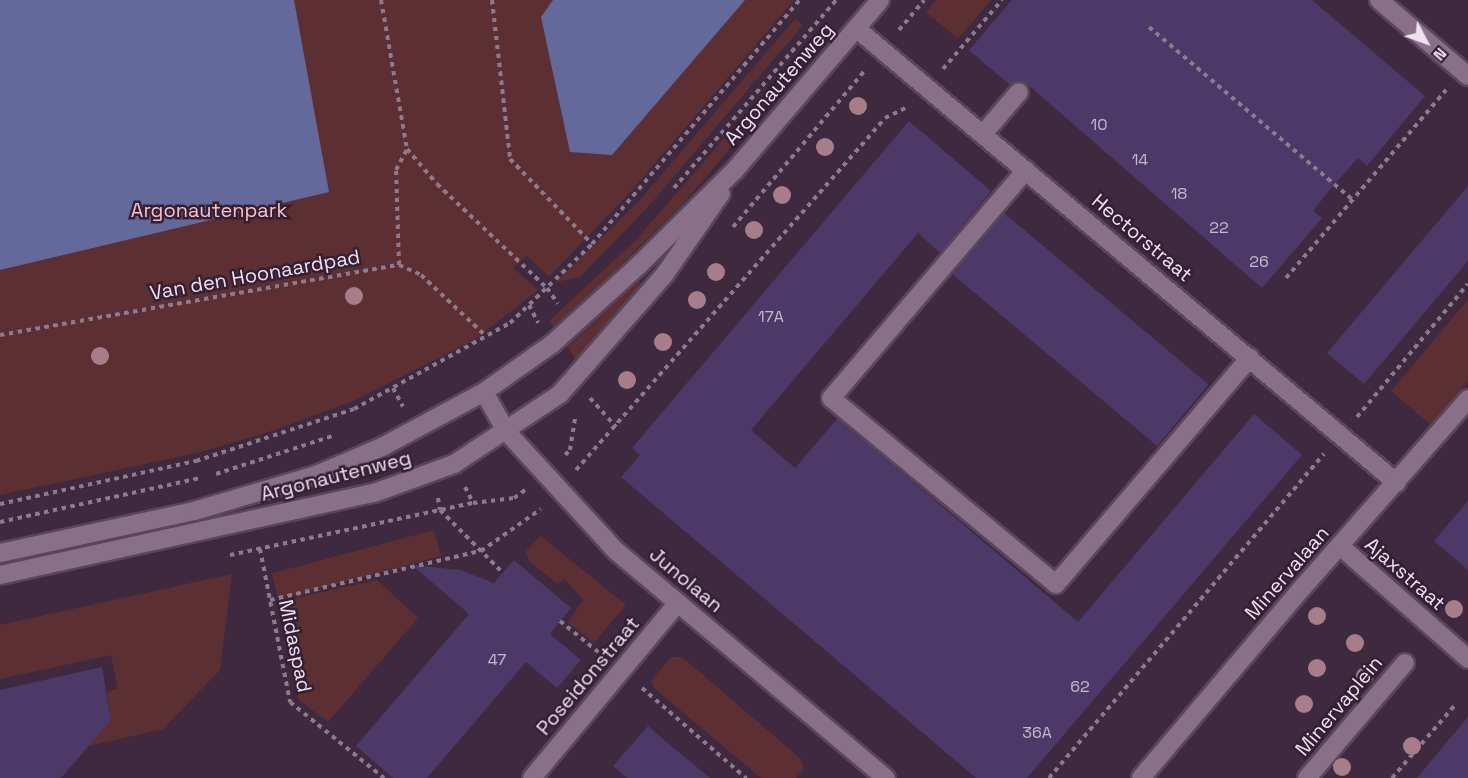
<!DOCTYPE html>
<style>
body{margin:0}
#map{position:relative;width:1468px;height:778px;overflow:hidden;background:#3f293f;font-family:"Space Grotesk",sans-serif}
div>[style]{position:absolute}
.green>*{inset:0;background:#5c3033;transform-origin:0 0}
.water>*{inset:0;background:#63699b}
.building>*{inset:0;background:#4d3967;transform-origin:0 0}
.path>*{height:4px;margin-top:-2px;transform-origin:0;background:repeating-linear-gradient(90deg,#8d7a8d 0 4.5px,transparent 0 9px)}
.roads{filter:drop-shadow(2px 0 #5a465a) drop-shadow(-2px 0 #5a465a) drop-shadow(0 2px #5a465a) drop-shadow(0 -2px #5a465a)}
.lane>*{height:18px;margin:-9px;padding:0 9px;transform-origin:9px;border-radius:9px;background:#896f88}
.street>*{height:18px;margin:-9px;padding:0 9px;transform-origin:9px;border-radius:9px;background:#896f88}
.secondary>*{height:18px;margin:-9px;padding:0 9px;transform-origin:9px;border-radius:9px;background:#896f88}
.trees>*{width:18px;height:18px;margin:-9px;border-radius:50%;background:#a67d88}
span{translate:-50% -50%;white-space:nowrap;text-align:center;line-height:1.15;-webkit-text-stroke:5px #341f34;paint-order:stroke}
.number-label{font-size:16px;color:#c7b7cd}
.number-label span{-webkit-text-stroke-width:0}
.street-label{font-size:20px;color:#f0e1ef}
.park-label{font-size:20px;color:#fac1c4}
.north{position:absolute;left:1396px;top:12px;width:60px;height:60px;-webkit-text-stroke:4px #341f34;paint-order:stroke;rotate:131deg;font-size:16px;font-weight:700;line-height:24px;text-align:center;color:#f0e1ef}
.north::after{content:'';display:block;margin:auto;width:21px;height:27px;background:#f0e1ef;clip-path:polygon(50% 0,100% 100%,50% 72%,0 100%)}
</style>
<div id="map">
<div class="green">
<i style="clip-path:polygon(0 0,794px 0,633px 189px,549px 277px,527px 256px,513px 268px,538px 290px,474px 340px,355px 400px,278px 429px,201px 452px,0 495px)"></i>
<i style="clip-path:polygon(936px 0,991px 0,958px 39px,926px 12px)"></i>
<i style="clip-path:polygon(795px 19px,803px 25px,647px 208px,580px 277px,556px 282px,639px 201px)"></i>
<i style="clip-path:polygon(756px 102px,762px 111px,682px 205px,555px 329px,549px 321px,636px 240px)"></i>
<i style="clip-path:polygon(638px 281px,643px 284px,576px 360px,568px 347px)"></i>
<i style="clip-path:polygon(1468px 300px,1468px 381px,1431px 425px,1391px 391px)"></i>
<i style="left:434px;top:530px;width:27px;height:168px;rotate:75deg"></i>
<i style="clip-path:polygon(541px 536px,626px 605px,594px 643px,568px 622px,583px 600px,565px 579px,558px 584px,529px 561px,526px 551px)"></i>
<i style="clip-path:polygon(232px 574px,220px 670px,163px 729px,89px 746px,111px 719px,107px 692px,118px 689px,111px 655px,0 679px,0 625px)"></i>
<i style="clip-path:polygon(377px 580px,418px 618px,328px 722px,298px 699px,277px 602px)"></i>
<i style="clip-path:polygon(671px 657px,682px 657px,801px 759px,804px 769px,796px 778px,761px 778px,654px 688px,651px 681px)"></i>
</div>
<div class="water">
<i style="clip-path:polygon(0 0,294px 0,329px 192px,0 270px)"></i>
<i style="clip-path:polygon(553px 0,745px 0,612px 155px,570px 152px,541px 17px)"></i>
</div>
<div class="building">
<i style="clip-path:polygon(1012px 0,1312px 0,1425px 96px,1367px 166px,1358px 158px,1331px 188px,1313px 211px,1322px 218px,1262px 288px,1026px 83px,1010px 85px,969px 50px)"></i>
<i style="clip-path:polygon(909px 121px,991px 191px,940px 253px,918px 233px,751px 430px,795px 468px,838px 418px,1078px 622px,1254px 414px,1302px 455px,1027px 778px,976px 778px,621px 477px,640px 455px,632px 448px)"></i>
<i style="clip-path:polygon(1468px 186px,1468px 261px,1364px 384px,1327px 353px)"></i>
<i style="left:1004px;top:213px;width:267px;height:80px;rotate:40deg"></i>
<i style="clip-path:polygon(1468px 501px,1468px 570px,1434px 541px)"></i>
<i style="clip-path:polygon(514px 560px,571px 608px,550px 634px,581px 660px,557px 688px,526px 662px,427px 778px,393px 778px,356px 746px,469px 614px,412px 565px,460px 570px,494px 583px)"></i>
<i style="clip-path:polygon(102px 667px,111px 720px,61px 778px,0 778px,0 690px)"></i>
<i style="clip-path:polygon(1468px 717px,1468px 778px,1417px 778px,1446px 743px)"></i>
<i style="clip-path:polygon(648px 726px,670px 745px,710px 778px,627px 778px,613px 766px)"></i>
</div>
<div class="path">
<i style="left:381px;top:0;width:151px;rotate:80.1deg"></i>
<i style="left:407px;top:149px;width:46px;rotate:49.4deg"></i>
<i style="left:437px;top:184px;width:151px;rotate:43.4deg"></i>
<i style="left:547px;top:288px;width:19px;rotate:55deg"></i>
<i style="left:492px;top:0;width:160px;rotate:83.5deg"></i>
<i style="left:510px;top:159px;width:118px;rotate:46deg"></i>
<i style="left:1149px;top:27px;width:267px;rotate:40.3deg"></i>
<i style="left:899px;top:30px;width:39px;rotate:-50deg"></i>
<i style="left:943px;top:69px;width:91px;rotate:-49.5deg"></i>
<i style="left:674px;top:188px;width:248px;rotate:-49.2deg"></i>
<i style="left:733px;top:227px;width:205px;rotate:-49.9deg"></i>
<i style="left:399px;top:265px;width:24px;rotate:24deg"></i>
<i style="left:421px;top:275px;width:89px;rotate:43.2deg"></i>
<i style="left:1286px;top:278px;width:247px;rotate:-49.6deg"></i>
<i style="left:529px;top:305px;width:20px;rotate:63deg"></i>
<i style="left:0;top:335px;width:405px;rotate:-10deg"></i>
<i style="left:399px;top:265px;width:95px;rotate:-91.8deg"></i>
<i style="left:396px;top:170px;width:24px;rotate:-62deg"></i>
<i style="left:393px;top:388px;width:21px;rotate:62deg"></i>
<i style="left:590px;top:398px;width:39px;rotate:48deg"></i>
<i style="left:1357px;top:417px;width:173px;rotate:-50.2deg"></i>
<i style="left:565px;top:455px;width:7px;rotate:-45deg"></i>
<i style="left:570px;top:450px;width:32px;rotate:-81deg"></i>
<i style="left:576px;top:470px;width:468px;rotate:-48.7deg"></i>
<i style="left:885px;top:118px;width:25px;rotate:-26deg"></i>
<i style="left:216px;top:474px;width:122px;rotate:-18.1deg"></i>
<i style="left:465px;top:487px;width:18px;rotate:63deg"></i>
<i style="left:438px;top:498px;width:12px;rotate:81deg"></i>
<i style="left:440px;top:510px;width:89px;rotate:45deg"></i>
<i style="left:0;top:504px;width:201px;rotate:-12.4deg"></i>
<i style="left:196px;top:461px;width:166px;rotate:-18.2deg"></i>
<i style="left:354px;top:409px;width:178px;rotate:-28.9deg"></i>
<i style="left:510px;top:323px;width:114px;rotate:-43.9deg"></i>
<i style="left:592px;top:244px;width:321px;rotate:-49.6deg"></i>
<i style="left:0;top:522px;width:205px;rotate:-12.4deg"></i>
<i style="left:260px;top:549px;width:156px;rotate:78.9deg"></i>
<i style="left:290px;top:702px;width:121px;rotate:39deg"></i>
<i style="left:230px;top:555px;width:249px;rotate:-12.1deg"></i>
<i style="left:473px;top:503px;width:41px;rotate:-7deg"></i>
<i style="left:514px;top:498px;width:14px;rotate:-36deg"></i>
<i style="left:270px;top:600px;width:217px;rotate:-13.1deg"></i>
<i style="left:481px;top:551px;width:73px;rotate:-35deg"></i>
<i style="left:560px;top:621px;width:54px;rotate:39deg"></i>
<i style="left:642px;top:688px;width:138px;rotate:40.9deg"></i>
<i style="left:1049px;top:778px;width:425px;rotate:-49.7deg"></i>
<i style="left:1392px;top:778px;width:96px;rotate:-49.2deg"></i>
</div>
<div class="roads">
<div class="lane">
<i style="left:983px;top:134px;width:55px;rotate:-49.4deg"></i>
<i style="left:1026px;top:170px;width:300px;rotate:130.5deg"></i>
<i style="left:831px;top:398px;width:292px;rotate:39.6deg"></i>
<i style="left:1056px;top:584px;width:298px;rotate:-49.4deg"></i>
<i style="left:1141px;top:778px;width:252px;rotate:-49.7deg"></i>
</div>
<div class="street">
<i style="left:1379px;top:0;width:117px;rotate:40.5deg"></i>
<i style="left:857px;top:29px;width:705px;rotate:40.06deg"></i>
<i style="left:484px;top:392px;width:45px;rotate:60.6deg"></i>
<i style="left:506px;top:431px;width:161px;rotate:47.5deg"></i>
<i style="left:615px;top:550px;width:354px;rotate:40.1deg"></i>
<i style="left:1340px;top:546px;width:171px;rotate:41.4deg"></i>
<i style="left:1304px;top:586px;width:249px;rotate:-48.7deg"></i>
<i style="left:532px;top:778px;width:228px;rotate:-50.2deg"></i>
<i style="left:1307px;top:778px;width:151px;rotate:-49.6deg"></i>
</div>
<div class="secondary">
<i style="left:0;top:553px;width:198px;rotate:-12.2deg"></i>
<i style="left:194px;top:511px;width:127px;rotate:-16.4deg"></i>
<i style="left:316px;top:475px;width:72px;rotate:-23deg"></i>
<i style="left:382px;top:447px;width:116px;rotate:-28.3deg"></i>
<i style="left:484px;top:392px;width:83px;rotate:-35.2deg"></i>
<i style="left:552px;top:344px;width:118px;rotate:-42.2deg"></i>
<i style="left:639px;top:265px;width:135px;rotate:-44.7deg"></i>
<i style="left:735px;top:170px;width:223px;rotate:-49.5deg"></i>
<i style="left:0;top:575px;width:383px;rotate:-12.4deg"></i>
<i style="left:374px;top:493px;width:85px;rotate:-19.9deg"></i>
<i style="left:454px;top:464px;width:127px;rotate:-33.4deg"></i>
<i style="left:560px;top:394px;width:159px;rotate:-48.8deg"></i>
<i style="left:665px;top:274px;width:98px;rotate:-55.3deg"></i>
</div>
</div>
<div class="trees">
<i style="left:858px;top:106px"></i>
<i style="left:825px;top:147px"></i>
<i style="left:782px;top:195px"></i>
<i style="left:754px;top:230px"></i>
<i style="left:716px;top:272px"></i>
<i style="left:354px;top:296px"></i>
<i style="left:697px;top:300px"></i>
<i style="left:663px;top:342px"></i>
<i style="left:100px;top:356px"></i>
<i style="left:627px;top:380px"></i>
<i style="left:1454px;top:609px"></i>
<i style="left:1317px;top:616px"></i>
<i style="left:1355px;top:643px"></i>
<i style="left:1317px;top:668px"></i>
<i style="left:1365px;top:676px"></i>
<i style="left:1304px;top:704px"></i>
<i style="left:1412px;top:746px"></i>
<i style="left:1342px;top:767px"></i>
</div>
<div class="number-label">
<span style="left:1099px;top:125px">10</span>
<span style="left:1140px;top:160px">14</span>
<span style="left:1179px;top:194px">18</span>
<span style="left:1219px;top:228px">22</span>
<span style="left:1259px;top:262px">26</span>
<span style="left:771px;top:317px">17A</span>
<span style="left:497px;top:660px">47</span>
<span style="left:1080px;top:687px">62</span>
<span style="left:1037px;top:733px">36A</span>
</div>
<div class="street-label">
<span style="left:779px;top:84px;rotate:-49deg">Argonautenweg</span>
<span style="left:1142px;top:238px;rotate:40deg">Hectorstraat</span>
<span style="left:255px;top:275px;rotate:-10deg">Van den Hoonaardpad</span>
<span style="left:336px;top:476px;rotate:-14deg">Argonautenweg</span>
<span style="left:1287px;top:573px;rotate:-49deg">Minervalaan</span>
<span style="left:1405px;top:574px;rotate:41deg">Ajaxstraat</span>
<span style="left:686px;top:580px;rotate:40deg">Junolaan</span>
<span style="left:295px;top:646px;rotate:78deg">Midaspad</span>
<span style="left:588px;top:676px;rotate:-50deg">Poseidonstraat</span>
<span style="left:1339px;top:706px;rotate:-50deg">Minervaplein</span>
</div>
<div class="park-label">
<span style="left:209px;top:210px">Argonautenpark</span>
</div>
<div class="north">N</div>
</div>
